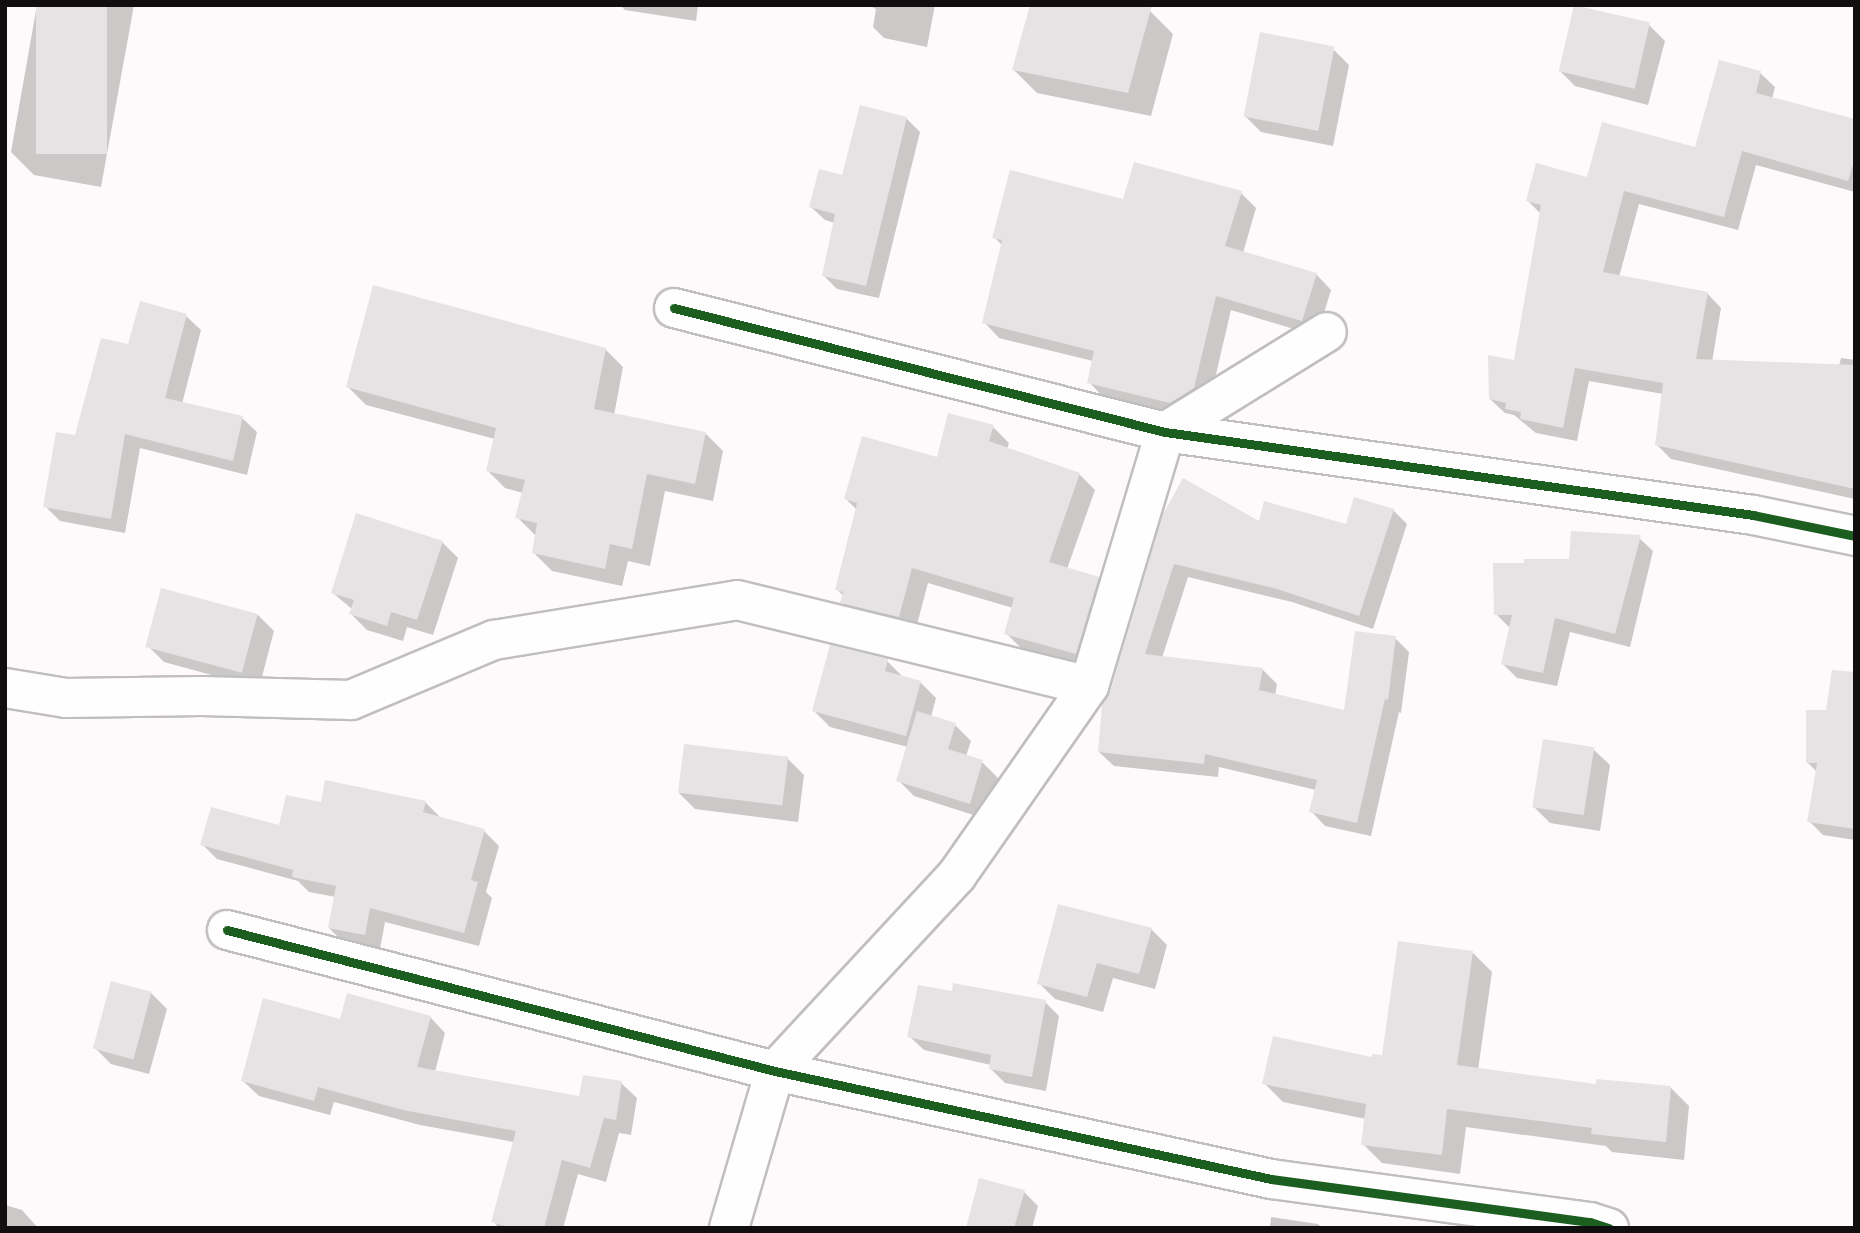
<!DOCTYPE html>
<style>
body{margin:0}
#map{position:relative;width:1860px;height:1233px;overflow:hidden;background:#fefafb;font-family:Lato,sans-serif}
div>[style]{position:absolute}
.shadow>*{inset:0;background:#0003}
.building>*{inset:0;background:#e5e3e3;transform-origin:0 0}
.roads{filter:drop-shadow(2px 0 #c0bebe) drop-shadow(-2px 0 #c0bebe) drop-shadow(0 2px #c0bebe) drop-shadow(0 -2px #c0bebe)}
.street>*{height:38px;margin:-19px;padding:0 19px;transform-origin:19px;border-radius:19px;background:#fffefe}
.cycleway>*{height:9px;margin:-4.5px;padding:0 4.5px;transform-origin:4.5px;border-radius:4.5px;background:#1b5e20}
span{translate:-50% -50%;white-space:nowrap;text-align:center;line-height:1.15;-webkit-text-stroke:5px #fff;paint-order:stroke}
.frame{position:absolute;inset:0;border:7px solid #100e0e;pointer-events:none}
</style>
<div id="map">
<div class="shadow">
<i style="clip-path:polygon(37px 5px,134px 5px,101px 187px,34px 175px,11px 152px)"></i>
<i style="clip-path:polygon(620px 5px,698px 5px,696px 21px,625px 10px)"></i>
<i style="clip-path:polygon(868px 5px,935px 5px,927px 47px,884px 38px,873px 27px,876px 9px)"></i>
<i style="clip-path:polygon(1150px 11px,1173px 34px,1151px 116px,1037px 93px,1014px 70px)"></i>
<i style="clip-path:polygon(1649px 25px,1665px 41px,1648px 105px,1575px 86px,1559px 70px)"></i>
<i style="clip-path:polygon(1333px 49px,1349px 65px,1333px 146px,1261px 132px,1245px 116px)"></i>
<i style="clip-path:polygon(1760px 73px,1775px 87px,1772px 99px,1855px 120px,1855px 192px,1756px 165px,1738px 230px,1639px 204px,1619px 277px,1707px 293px,1721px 308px,1712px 362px,1839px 366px,1841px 358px,1855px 360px,1855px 499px,1671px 459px,1657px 445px,1663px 394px,1589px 381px,1577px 441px,1536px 433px,1514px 415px,1505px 413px,1490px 399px,1516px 363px,1541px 214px,1528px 201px,1588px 179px,1696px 149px)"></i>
<i style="clip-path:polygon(906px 118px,920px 132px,879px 298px,837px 289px,823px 275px,835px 223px,825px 220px,811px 207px)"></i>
<i style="clip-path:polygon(1241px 193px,1256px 208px,1243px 253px,1316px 274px,1331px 290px,1317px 336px,1231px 310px,1209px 404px,1187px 418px,1104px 398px,1089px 382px,1093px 361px,999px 338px,984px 322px,1003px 246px,994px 237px,1125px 201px)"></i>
<i style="clip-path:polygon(186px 316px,201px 330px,182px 404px,242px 418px,257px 432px,247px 475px,140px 448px,125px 533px,60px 521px,45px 506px,76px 437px,129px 346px)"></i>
<i style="clip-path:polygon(605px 349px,623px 367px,614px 415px,705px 433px,723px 451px,713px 501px,665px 491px,650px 566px,628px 561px,622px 586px,552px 571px,534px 553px,535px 535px,517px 517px,523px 493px,505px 488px,487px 470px,495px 439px,366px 405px,348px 387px)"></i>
<i style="clip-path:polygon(993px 427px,1009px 443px,1007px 449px,1079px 474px,1095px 490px,1067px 569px,1098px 578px,1114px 594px,1092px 669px,1022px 649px,1006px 633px,1013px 608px,928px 583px,915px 632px,858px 618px,842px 602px,844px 597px,837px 589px,857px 510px,846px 499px,938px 459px)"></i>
<i style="clip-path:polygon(1393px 510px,1407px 524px,1373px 629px,1292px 602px,1188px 577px,1162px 658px,1262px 669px,1277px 684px,1275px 696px,1345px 712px,1395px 638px,1409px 652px,1401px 713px,1399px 712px,1371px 836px,1325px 826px,1311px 811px,1316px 790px,1219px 767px,1218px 777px,1114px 766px,1099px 752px,1112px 693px,1165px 514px,1260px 523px,1348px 526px)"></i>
<i style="clip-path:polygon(1638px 537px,1653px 551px,1630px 647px,1570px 632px,1557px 686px,1517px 678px,1503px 664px,1511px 629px,1496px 614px,1526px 565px,1571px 560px)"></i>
<i style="clip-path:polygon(442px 542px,458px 558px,433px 635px,407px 627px,403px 641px,367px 630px,351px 614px,353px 610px,333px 593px)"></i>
<i style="clip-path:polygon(258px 615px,274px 631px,259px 688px,164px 662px,148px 646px)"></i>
<i style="clip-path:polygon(887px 661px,903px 677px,920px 682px,936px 698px,931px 717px,955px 725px,971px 741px,966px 756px,982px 762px,998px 778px,986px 819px,914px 796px,898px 780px,908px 747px,830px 727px,814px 711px)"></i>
<i style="clip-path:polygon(1855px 712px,1855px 840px,1823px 835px,1809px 821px,1817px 772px,1807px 762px)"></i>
<i style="clip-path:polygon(1593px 749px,1610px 765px,1600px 831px,1550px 823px,1534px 807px)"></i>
<i style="clip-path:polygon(788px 759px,804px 775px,798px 822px,695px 809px,679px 793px)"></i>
<i style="clip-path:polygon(425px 802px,440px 817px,484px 831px,499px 846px,486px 892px,492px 898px,479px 946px,385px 922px,380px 949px,344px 943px,329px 928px,336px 897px,309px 892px,298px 881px,217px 859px,202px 844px,281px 827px,322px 804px)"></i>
<i style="clip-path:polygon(1151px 929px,1167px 945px,1155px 989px,1113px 978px,1103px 1012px,1055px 999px,1039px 983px)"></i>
<i style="clip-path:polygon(1473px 953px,1492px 972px,1478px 1070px,1597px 1086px,1670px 1087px,1689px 1106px,1684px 1160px,1612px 1152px,1606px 1146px,1466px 1127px,1460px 1174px,1382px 1163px,1363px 1144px,1366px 1119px,1283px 1102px,1264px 1083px,1383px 1057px)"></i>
<i style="clip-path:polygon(151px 993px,167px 1009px,149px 1074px,111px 1064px,95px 1048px)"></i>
<i style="clip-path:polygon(953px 993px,1045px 1002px,1059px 1016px,1046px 1091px,1005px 1083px,991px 1069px,991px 1065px,924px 1050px,909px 1036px)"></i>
<i style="clip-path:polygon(430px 1017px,445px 1033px,435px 1072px,581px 1098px,621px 1083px,637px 1098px,631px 1135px,619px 1133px,606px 1182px,578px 1174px,563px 1228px,499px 1228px,493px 1221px,514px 1142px,420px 1125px,334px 1102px,330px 1115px,259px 1096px,243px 1081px,341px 1021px)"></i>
<i style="clip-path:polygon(1024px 1192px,1038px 1206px,1032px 1228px,968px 1228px)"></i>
<i style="clip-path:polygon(5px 1205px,22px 1210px,38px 1228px,5px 1228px)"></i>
<i style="clip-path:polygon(1271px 1217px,1318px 1224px,1323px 1228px,1270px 1228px)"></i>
</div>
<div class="building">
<i style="left:36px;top:5px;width:71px;height:149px"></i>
<i style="clip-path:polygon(1030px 5px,1152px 5px,1128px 93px,1012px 70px)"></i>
<i style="left:1574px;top:5px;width:78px;height:68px;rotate:13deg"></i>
<i style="left:1260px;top:32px;width:76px;height:86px;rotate:11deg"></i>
<i style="clip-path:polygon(1719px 60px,1761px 71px,1756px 93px,1855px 119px,1855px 158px,1848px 181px,1742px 151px,1724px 217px,1624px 191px,1603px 272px,1708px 292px,1696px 359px,1855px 365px,1855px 489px,1655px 445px,1663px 383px,1575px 368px,1563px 428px,1520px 419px,1521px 412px,1505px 409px,1506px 403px,1489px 399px,1488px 355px,1514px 360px,1541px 205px,1526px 201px,1536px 163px,1587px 177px,1602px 122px,1695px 147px)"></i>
<i style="clip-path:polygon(860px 105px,907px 117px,866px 286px,822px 276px,835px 214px,809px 207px,819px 169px,842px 175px)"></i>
<i style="clip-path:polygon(1134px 162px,1242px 191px,1225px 246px,1317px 273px,1302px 321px,1216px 296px,1194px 388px,1170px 403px,1087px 383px,1094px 351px,982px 323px,1002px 240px,992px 238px,1010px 170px,1123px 199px)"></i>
<i style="clip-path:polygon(373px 285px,606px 348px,594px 409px,706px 432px,695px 484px,647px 474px,632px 549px,610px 544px,605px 569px,532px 553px,537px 523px,515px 518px,525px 480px,486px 471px,496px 428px,346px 387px)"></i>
<i style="clip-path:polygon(140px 301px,187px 314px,165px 398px,243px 416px,233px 461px,125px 434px,111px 519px,43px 507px,56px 432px,75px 435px,101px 338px,128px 344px)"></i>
<i style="clip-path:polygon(948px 413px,994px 425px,989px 441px,1080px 473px,1049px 562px,1099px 577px,1076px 654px,1004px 634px,1014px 598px,912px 568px,899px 617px,840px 603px,843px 592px,835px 590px,857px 503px,844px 499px,862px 436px,937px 457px)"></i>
<i style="clip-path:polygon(1183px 478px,1259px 521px,1264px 501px,1346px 524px,1354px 497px,1394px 509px,1359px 616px,1277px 589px,1174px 564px,1145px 654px,1263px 668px,1259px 690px,1344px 710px,1355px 631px,1396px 636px,1388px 700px,1385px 699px,1357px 823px,1309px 812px,1317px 780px,1205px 754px,1204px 764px,1098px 752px,1102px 705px,1110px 692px,1163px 514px)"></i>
<i style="clip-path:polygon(356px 513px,443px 541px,417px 620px,391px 612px,387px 626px,349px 614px,354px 600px,331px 593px)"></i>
<i style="clip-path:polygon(1571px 531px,1641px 535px,1615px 634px,1555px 618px,1543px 673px,1501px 664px,1512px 615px,1494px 615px,1493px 563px,1524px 563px,1524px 559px,1569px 559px)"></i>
<i style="left:161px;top:588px;width:100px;height:61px;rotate:15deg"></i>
<i style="clip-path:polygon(830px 645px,888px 659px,885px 671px,921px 681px,906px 736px,812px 711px)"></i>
<i style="clip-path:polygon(1832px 670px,1855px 672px,1855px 829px,1807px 822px,1817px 763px,1806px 763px,1806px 710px,1826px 710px)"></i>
<i style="clip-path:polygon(917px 711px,956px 723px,948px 749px,983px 760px,970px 804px,896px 781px)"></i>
<i style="left:1543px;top:739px;width:52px;height:69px;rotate:9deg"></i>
<i style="left:684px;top:744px;width:105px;height:49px;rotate:7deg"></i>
<i style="clip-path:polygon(325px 780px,426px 801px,423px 812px,485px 829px,471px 880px,478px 882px,464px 933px,370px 908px,365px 935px,328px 928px,336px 886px,292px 877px,293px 870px,200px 845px,211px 807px,279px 825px,286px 795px,321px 802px)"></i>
<i style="clip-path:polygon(1058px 904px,1152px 928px,1139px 974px,1097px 963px,1087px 997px,1037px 984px)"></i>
<i style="clip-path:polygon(1398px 941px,1473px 951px,1457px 1065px,1596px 1084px,1596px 1079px,1671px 1086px,1666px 1142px,1591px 1134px,1592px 1128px,1447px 1109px,1442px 1155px,1361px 1145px,1366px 1104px,1262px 1084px,1273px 1036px,1372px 1057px,1372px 1054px,1382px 1055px)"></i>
<i style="left:111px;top:981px;width:42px;height:70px;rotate:15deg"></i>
<i style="clip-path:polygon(953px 983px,1046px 1000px,1032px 1077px,989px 1069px,991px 1055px,907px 1037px,918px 985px,952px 991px)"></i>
<i style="clip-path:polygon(347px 993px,431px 1016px,417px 1067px,579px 1096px,583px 1075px,622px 1081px,616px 1120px,604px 1118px,590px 1168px,562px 1160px,544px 1228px,512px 1228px,491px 1222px,516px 1131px,403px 1110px,318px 1087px,314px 1101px,241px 1081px,263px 998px,340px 1019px)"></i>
<i style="clip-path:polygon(979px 1178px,1025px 1190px,1014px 1228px,966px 1228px)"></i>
</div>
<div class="roads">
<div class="street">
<i style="left:674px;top:308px;width:506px;rotate:14.17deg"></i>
<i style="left:1165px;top:432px;width:594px;rotate:8.03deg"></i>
<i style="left:1753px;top:515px;width:104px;rotate:11.6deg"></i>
<i style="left:5px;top:688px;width:62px;rotate:9.3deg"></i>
<i style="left:66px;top:698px;width:136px;rotate:-0.8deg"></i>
<i style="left:202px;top:696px;width:149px;rotate:1.5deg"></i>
<i style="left:351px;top:700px;width:155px;rotate:-22.8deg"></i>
<i style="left:494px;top:640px;width:246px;rotate:-9.3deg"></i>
<i style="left:737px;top:600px;width:362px;rotate:13.7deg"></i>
<i style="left:227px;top:930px;width:566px;rotate:14.43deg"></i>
<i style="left:775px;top:1071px;width:508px;rotate:12.28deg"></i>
<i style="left:1271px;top:1179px;width:322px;rotate:7.7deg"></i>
<i style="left:1590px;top:1222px;width:20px;rotate:18deg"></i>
<i style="left:729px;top:1228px;width:164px;rotate:-73.7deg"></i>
<i style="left:775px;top:1071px;width:267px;rotate:-47.1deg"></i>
<i style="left:957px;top:875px;width:231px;rotate:-55.1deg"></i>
<i style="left:1089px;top:686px;width:265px;rotate:-73.3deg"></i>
<i style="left:1165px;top:432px;width:190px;rotate:-31.7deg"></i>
</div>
</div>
<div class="cycleway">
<i style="left:674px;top:308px;width:506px;rotate:14.17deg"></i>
<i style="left:1165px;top:432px;width:594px;rotate:8.03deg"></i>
<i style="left:1753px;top:515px;width:104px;rotate:11.6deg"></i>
<i style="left:227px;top:930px;width:566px;rotate:14.43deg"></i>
<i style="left:775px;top:1071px;width:508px;rotate:12.28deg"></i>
<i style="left:1271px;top:1179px;width:322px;rotate:7.7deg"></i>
<i style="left:1590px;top:1222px;width:20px;rotate:18deg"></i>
</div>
<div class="frame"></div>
</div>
